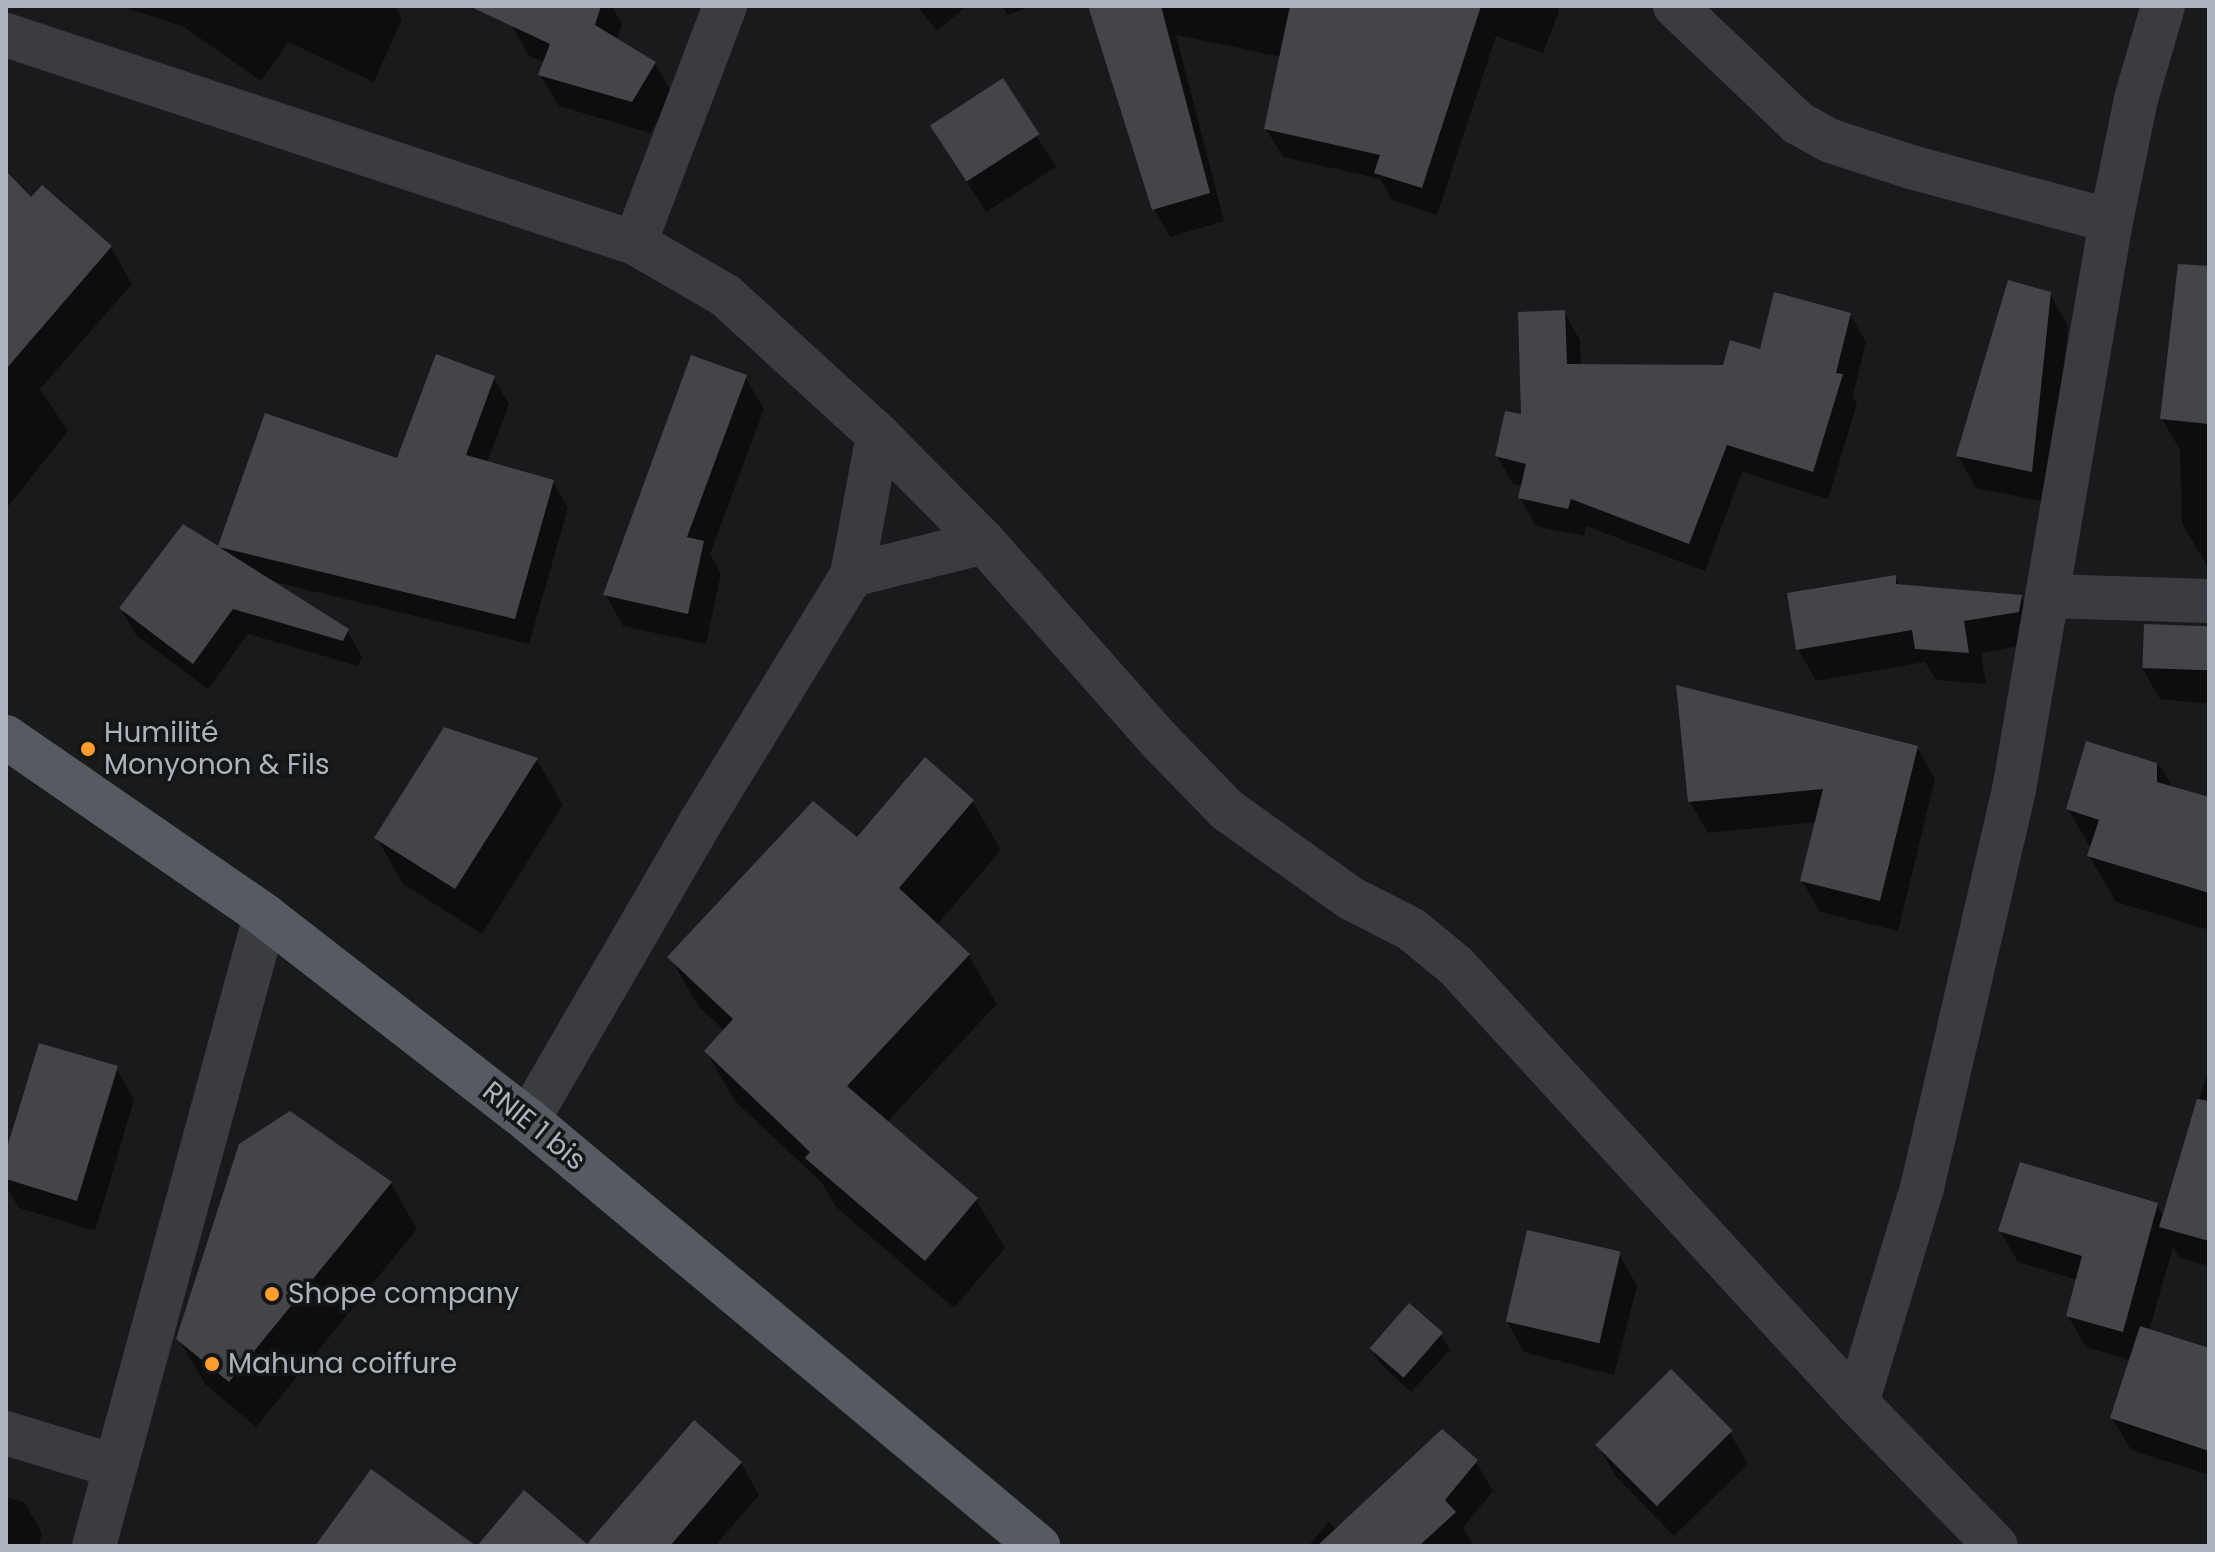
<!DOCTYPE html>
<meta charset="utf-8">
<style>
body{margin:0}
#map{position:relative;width:2215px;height:1552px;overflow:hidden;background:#191a1c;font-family:Poppins,sans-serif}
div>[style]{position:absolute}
.shadow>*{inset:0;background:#0007}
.building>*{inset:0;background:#434549;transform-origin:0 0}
.street>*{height:44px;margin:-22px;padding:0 22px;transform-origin:22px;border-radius:22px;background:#3a3c41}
.primary>*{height:44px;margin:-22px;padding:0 22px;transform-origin:22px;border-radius:22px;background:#565a61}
.dots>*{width:22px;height:22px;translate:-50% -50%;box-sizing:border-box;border:4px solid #141517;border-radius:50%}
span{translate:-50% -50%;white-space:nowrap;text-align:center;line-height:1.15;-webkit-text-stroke:7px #141517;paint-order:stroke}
.poi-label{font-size:28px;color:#abb3bc}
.left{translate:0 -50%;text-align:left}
.street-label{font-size:28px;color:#abb3bc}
.frame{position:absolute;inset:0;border:8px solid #abb3bc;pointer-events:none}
</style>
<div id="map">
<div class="shadow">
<i style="clip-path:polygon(120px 6px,395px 6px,402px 19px,374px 82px,288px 42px,261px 81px,184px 27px)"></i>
<i style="clip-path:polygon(516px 6px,612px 6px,622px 24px,617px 40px,655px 63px,673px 95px,650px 133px,559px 106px,540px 75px,545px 63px,529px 56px,511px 24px)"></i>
<i style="clip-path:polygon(917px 6px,967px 6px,937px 31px)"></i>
<i style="clip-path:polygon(1002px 6px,1033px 6px,1007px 15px)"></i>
<i style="clip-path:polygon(1118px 6px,1557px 6px,1559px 11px,1543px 53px,1496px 36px,1437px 215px,1392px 200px,1380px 179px,1283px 157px,1266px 129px,1282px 57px,1176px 35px,1224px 221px,1170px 237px,1154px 209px)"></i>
<i style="clip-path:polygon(1002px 81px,1056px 167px,986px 212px,951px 158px)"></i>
<i style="clip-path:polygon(6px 173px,31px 200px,111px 247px,132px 284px,40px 389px,68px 431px,6px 509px)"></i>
<i style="clip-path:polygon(2050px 294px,2068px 326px,2049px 503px,1976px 488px,1958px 456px)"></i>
<i style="clip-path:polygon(1564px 312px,1580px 340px,1581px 366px,1724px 367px,1850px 314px,1866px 342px,1853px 396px,1857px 404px,1828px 499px,1742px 472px,1705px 571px,1586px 526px,1584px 536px,1536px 526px,1520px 498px,1523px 486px,1513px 484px,1497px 456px,1523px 417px)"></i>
<i style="clip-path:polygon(2209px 332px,2209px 566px,2207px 566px,2182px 523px,2180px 450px,2162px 419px)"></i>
<i style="clip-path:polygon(493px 377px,509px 404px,487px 463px,553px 482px,568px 508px,529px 644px,271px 581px,347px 630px,362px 657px,358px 666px,248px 634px,208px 689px,136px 635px,121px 609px,219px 549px,266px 415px,398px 461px)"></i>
<i style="clip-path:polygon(745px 377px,764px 409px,710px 554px,721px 574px,706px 644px,623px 626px,605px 594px)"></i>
<i style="clip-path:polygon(1895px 577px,1900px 586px,2021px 597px,2039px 628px,2036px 643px,1981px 653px,1986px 684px,1936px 680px,1925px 662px,1816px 681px,1798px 649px)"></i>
<i style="clip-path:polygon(2209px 626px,2209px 704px,2160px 699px,2142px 668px)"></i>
<i style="clip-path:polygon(2087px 744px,2160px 766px,2174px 789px,2209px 799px,2209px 930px,2116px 902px,2089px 856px,2091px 849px,2068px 809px)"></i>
<i style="clip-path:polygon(1917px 747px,1935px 779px,1898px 931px,1820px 912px,1802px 881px,1817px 822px,1708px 833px,1690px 802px)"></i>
<i style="clip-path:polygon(537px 760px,563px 805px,482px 934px,403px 884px,377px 838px)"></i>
<i style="clip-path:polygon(925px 760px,973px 802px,1001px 850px,937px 925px,969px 956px,997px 1004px,887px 1122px,976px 1200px,1005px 1248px,954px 1308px,836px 1207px,822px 1183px,734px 1100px,706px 1051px,725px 1031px,698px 1006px,670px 957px,857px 840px)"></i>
<i style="clip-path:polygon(2209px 1067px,2209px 1266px,2179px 1258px,2173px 1247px,2149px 1331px,2209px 1350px,2209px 1475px,2131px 1450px,2112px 1418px,2131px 1360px,2086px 1347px,2068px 1316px,2078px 1280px,2018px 1262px,2000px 1231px,2157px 1205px,2164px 1217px)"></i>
<i style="clip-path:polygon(116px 1068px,134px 1100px,95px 1231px,19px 1208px,6px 1187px,6px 1158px)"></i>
<i style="clip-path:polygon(290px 1113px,391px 1184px,417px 1229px,256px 1427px,205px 1384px,178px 1338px)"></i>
<i style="clip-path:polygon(1619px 1254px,1637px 1286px,1614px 1375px,1524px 1352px,1506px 1320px)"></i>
<i style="clip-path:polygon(1441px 1335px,1450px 1350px,1411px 1392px,1380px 1363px,1371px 1348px)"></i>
<i style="clip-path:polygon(1730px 1433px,1748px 1464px,1674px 1536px,1615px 1475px,1597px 1444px)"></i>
<i style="clip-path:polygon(1476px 1462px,1493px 1491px,1463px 1528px,1472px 1542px,1468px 1546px,1308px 1546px,1329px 1522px,1337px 1530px)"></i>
<i style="clip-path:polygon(741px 1463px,759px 1495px,715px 1546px,596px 1546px)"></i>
<i style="clip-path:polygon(6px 1497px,24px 1502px,42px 1533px,39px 1546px,6px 1546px)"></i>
</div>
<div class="building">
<i style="clip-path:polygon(469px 6px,601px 6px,595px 25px,656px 62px,632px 102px,538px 75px,550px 44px)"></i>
<i style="clip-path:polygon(1088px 6px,1161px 6px,1210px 193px,1152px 210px)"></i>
<i style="clip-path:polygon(1290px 6px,1481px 6px,1422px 188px,1374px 173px,1380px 155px,1264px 129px)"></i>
<i style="left:1003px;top:78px;width:67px;height:87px;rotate:57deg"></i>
<i style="clip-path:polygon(6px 171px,31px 197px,42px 185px,112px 246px,6px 369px)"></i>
<i style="clip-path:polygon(2178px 264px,2209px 266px,2209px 424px,2160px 419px)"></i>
<i style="clip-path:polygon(2008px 280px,2051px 292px,2032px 472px,1956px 456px)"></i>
<i style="clip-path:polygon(1774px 292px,1851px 313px,1836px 373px,1843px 374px,1813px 472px,1727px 445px,1689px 544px,1571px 499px,1568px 509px,1518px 498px,1526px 464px,1495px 456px,1505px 411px,1521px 414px,1518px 312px,1565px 310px,1567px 364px,1723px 365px,1730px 340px,1760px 349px)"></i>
<i style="clip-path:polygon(436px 354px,495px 376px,466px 455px,554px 480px,515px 619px,219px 547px,349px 629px,343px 641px,233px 609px,193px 664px,119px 608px,183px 524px,218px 546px,265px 413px,397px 458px)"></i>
<i style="clip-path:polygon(691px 355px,747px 375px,687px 537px,704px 541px,688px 614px,603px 595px)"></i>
<i style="clip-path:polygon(1896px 575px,1896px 584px,2022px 595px,2019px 612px,1964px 621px,1969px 653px,1915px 649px,1912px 630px,1796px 650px,1787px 593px)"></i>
<i style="left:2144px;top:624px;width:65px;height:44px;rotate:2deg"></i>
<i style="clip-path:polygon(1676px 685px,1918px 746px,1880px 901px,1800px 881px,1823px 789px,1688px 802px)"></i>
<i style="clip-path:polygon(444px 727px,538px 758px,455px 889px,374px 838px)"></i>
<i style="clip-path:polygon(2086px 741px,2157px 763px,2157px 782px,2209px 797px,2209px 893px,2087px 856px,2099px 820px,2066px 809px)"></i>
<i style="clip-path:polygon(925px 757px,974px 800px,899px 888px,970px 954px,847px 1086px,978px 1198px,925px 1261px,805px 1158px,810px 1152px,704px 1051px,733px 1019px,667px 957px,813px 801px,857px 837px)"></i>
<i style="clip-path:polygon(39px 1043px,118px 1066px,77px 1201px,6px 1179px,6px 1151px)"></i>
<i style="clip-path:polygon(2197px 1099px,2209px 1101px,2209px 1241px,2159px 1227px)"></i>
<i style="clip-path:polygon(290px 1111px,392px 1182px,229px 1382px,176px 1339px,239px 1144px)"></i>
<i style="clip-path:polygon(2020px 1162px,2158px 1203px,2123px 1332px,2066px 1316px,2082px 1256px,1998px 1231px)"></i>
<i style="left:1527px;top:1230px;width:96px;height:94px;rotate:13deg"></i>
<i style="left:1409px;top:1303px;width:45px;height:60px;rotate:41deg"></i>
<i style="clip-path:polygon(2140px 1326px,2209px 1348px,2209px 1451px,2110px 1418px)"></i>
<i style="left:1671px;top:1369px;width:87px;height:107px;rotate:45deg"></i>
<i style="clip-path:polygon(694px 1420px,742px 1462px,670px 1546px,477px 1546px,524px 1490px,587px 1544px)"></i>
<i style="clip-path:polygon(1442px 1429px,1478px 1460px,1445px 1500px,1456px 1512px,1419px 1546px,1317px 1546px)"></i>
<i style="clip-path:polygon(371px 1469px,476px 1546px,315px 1546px)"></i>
</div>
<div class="street">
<i style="left:1675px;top:6px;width:170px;rotate:43.6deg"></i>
<i style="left:1798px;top:123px;width:38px;rotate:29deg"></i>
<i style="left:1831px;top:141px;width:84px;rotate:18deg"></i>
<i style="left:1911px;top:167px;width:207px;rotate:15.1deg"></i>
<i style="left:6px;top:35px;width:662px;rotate:18.3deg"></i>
<i style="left:635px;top:243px;width:105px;rotate:30.2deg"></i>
<i style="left:726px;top:296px;width:206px;rotate:42.4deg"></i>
<i style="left:878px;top:435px;width:151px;rotate:45.3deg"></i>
<i style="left:984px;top:542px;width:268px;rotate:48.5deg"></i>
<i style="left:1162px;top:743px;width:93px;rotate:45.9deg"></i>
<i style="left:1227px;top:810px;width:153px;rotate:35.5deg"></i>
<i style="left:1352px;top:899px;width:66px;rotate:27deg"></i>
<i style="left:1411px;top:929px;width:58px;rotate:39.4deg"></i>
<i style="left:1456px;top:966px;width:593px;rotate:47.46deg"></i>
<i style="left:1857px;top:1403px;width:199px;rotate:45.8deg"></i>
<i style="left:635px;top:243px;width:254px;rotate:-69.2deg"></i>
<i style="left:852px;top:575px;width:136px;rotate:-14deg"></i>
<i style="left:2048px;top:596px;width:161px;rotate:1.8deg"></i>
<i style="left:528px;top:1120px;width:343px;rotate:-59.9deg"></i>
<i style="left:700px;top:823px;width:291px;rotate:-58.5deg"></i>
<i style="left:852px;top:575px;width:142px;rotate:-79.5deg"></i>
<i style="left:1857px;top:1403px;width:225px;rotate:-73.2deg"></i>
<i style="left:1922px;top:1188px;width:408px;rotate:-77deg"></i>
<i style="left:2014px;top:790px;width:577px;rotate:-80.33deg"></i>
<i style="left:2111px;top:221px;width:125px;rotate:-78.4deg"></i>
<i style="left:2136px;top:99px;width:97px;rotate:-73.8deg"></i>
<i style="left:6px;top:1433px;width:113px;rotate:17deg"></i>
<i style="left:94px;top:1546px;width:653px;rotate:-74.81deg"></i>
</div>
<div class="primary">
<i style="left:6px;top:737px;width:315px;rotate:34.6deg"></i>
<i style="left:265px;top:916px;width:333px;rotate:37.8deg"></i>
<i style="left:528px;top:1120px;width:665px;rotate:39.87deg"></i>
</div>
<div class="dots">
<i style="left:88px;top:749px;background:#ff9d2f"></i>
<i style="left:272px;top:1294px;background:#ff9d2f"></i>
<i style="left:212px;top:1364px;background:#ff9d2f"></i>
</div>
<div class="poi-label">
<span class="left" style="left:104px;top:749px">Humilité<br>Monyonon &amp; Fils</span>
<span class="left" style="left:288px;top:1294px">Shope company</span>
<span class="left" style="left:228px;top:1364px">Mahuna coiffure</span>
</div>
<div class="street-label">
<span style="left:534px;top:1126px;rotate:39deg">RNIE 1 bis</span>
</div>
<div class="frame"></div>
</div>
